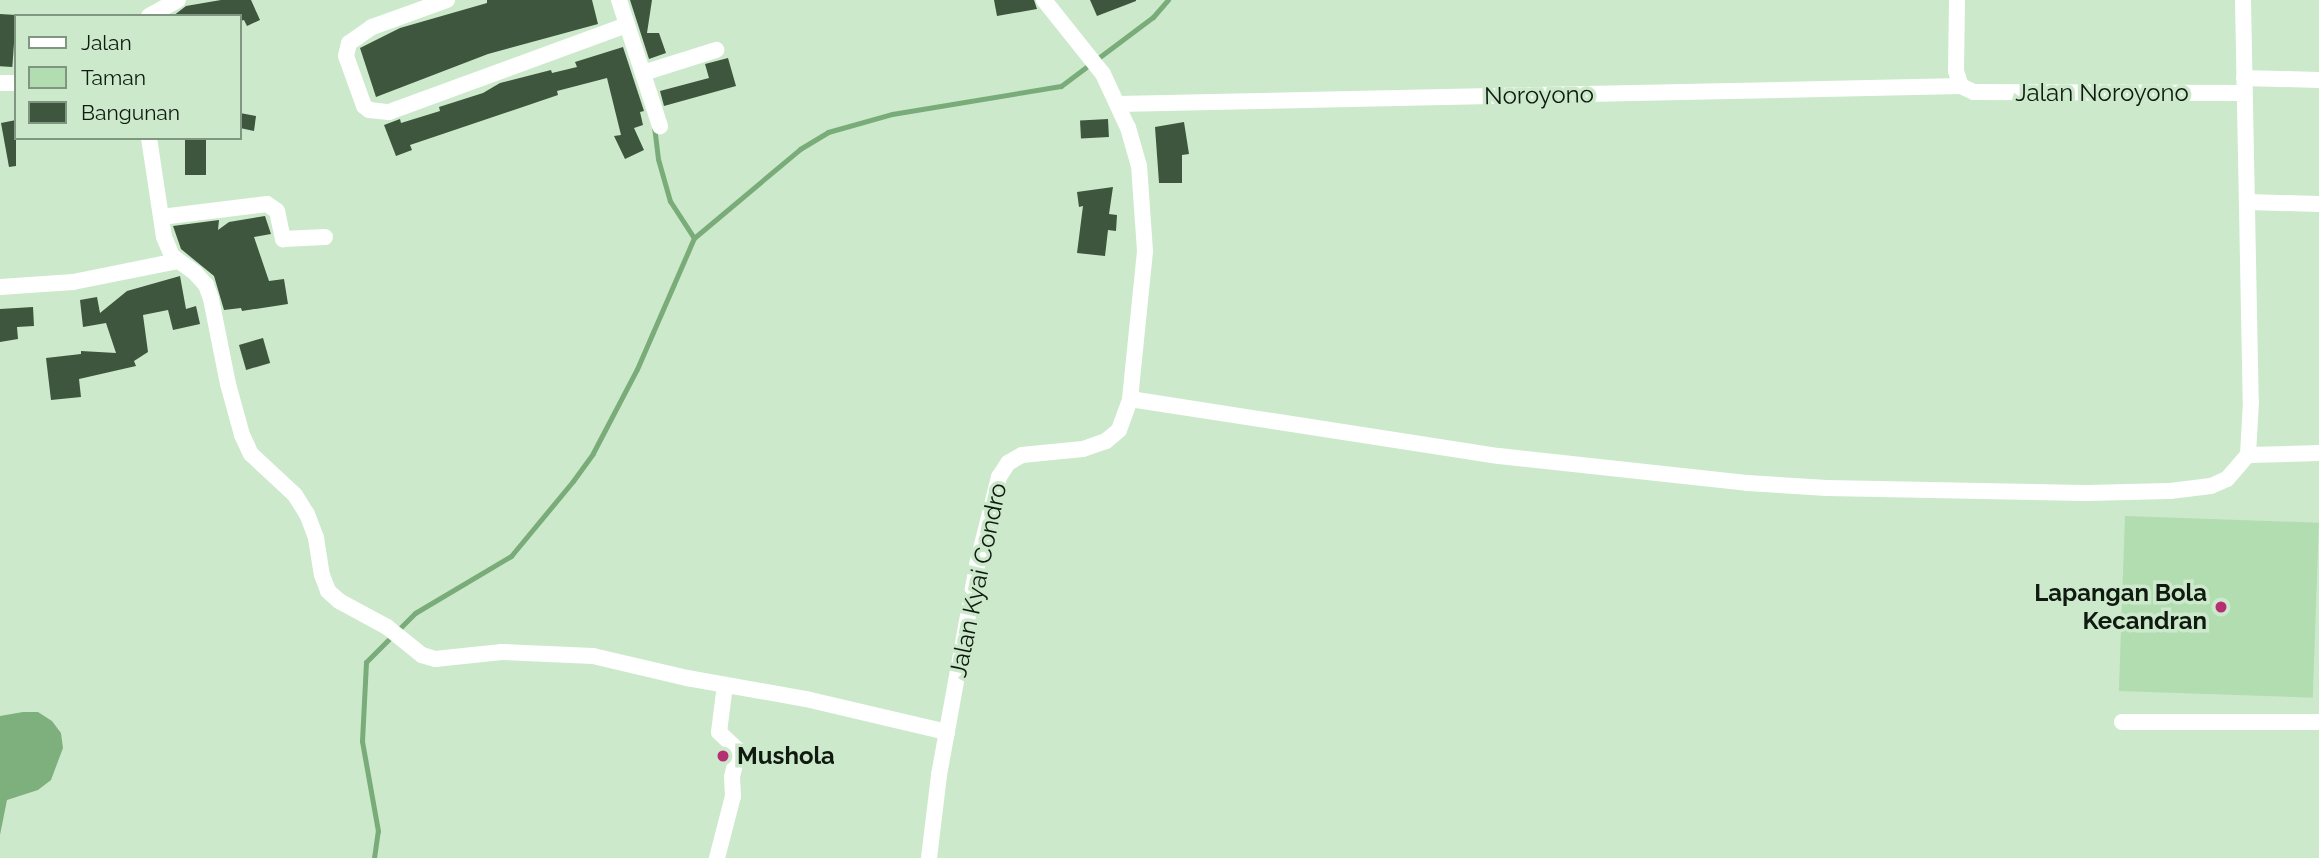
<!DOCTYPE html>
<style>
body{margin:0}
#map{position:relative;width:2319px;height:858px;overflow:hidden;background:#cce9cc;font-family:Raleway,sans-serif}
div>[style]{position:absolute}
.green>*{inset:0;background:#b1ddb1;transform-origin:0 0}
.forest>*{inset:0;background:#7eb07e}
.stream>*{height:5px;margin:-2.5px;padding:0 2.5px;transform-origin:2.5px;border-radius:2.5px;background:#7aac7a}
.building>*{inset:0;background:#3d563d;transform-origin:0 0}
.street>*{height:16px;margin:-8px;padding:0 8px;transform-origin:8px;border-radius:8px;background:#fff}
.dots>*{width:19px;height:19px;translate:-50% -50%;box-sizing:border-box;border:4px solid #cce9cc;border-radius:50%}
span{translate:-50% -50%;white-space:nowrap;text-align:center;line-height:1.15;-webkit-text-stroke:7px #cce9cc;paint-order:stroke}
.street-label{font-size:24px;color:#101a10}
.poi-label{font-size:24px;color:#101a10;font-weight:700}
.right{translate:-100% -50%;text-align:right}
.left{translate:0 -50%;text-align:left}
.legend{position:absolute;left:14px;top:14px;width:228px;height:126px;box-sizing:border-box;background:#cce9cc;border:2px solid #819681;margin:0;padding:9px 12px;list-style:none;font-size:21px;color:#101a10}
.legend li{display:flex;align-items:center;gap:14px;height:35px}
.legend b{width:35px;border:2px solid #819681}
</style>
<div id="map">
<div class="green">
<i style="left:2125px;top:516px;width:194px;height:175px;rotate:2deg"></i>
</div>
<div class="forest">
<i style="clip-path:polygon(23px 712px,38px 712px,52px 721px,61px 733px,63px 748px,51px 780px,38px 790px,7px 800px,0 835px,0 716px)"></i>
</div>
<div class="stream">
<i style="left:654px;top:126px;width:33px;rotate:83deg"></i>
<i style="left:658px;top:159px;width:44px;rotate:74.1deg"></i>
<i style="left:670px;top:201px;width:44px;rotate:57deg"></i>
<i style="left:374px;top:858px;width:27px;rotate:-82deg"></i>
<i style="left:378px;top:831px;width:91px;rotate:-100.1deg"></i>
<i style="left:362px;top:741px;width:79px;rotate:-87.1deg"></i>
<i style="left:366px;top:662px;width:69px;rotate:-45deg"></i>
<i style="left:415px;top:613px;width:112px;rotate:-30.7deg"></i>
<i style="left:511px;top:556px;width:97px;rotate:-50.4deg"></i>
<i style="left:573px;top:481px;width:34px;rotate:-54deg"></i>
<i style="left:593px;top:453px;width:95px;rotate:-62.4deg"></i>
<i style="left:637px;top:369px;width:143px;rotate:-66.5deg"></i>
<i style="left:694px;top:238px;width:138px;rotate:-40deg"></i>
<i style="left:800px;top:149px;width:33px;rotate:-31deg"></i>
<i style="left:828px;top:132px;width:66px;rotate:-15.7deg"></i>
<i style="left:892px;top:114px;width:171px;rotate:-9.4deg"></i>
<i style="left:1061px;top:86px;width:115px;rotate:-36.9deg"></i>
<i style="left:1153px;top:17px;width:23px;rotate:-49deg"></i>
</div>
<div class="building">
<i style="clip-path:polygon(221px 0,251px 0,260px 20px,247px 26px,244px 20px,240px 21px,240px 16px,173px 16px,186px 6px)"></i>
<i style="clip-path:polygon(487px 0,592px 0,598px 24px,488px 54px,376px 97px,360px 48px,400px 28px,487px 3px)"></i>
<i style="clip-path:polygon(630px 0,652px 0,647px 33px,659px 33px,666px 53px,649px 59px)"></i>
<i style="clip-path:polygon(994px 0,1034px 0,1037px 9px,997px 16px)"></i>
<i style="clip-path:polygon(1090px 0,1136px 0,1136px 1px,1097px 16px)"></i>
<i style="left:0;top:14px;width:16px;height:52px;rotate:4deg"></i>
<i style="clip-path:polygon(623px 47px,644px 111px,640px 112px,643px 125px,634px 128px,644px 150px,625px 159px,614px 136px,621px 135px,607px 78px,557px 91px,558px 95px,410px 145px,412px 150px,396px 156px,384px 125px,400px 119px,401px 123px,440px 111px,439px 107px,483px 93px,500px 83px,551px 70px,552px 73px,577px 67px,575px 62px)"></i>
<i style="clip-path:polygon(728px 58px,736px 86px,664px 106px,660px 91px,709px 78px,705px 64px)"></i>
<i style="clip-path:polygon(240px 113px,256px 116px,254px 131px,240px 128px)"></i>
<i style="left:1108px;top:119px;width:18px;height:28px;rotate:87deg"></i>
<i style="clip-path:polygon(16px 120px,16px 166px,9px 167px,1px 123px)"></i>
<i style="clip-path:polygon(1184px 122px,1189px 154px,1182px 155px,1182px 183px,1159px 183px,1155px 127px)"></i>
<i style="left:185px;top:138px;width:21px;height:37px"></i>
<i style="clip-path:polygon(1113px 187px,1109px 214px,1117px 215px,1116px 231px,1108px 230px,1105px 256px,1077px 253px,1083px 206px,1079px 207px,1077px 192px)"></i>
<i style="clip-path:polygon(265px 216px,271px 234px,254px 237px,269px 281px,284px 279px,288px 304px,242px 311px,241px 308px,224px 310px,214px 276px,181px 249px,173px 226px,219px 220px,218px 230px,229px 222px)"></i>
<i style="clip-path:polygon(180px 276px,186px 309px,196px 306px,200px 324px,173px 330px,168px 310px,143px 315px,148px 352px,134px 361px,136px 366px,79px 379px,81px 397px,51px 400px,46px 358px,81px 354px,81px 351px,116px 353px,106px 323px,83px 327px,80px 300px,97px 297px,100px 313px,127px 291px)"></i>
<i style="clip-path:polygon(33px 307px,34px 326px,17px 327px,18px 339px,0 342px,0 309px)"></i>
<i style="left:263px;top:338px;width:26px;height:25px;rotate:74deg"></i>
</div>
<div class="street">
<i style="left:447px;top:0;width:80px;rotate:160.2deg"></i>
<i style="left:372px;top:27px;width:28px;rotate:145deg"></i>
<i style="left:349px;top:43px;width:13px;rotate:103deg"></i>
<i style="left:346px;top:56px;width:53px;rotate:70.2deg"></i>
<i style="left:364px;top:106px;width:6px;rotate:39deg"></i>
<i style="left:369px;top:110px;width:20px;rotate:6deg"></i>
<i style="left:389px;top:112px;width:253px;rotate:-20.1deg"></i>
<i style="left:619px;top:0;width:133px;rotate:72deg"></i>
<i style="left:1957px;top:0;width:71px;rotate:90.8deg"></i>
<i style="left:1956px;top:71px;width:16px;rotate:72deg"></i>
<i style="left:2243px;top:0;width:401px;rotate:88.9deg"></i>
<i style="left:2251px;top:401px;width:54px;rotate:93.2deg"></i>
<i style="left:2248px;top:455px;width:71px;rotate:-1.6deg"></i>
<i style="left:149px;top:16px;width:33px;rotate:-29deg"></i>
<i style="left:643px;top:73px;width:77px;rotate:-17.5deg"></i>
<i style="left:2244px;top:78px;width:75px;rotate:1.5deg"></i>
<i style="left:0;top:83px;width:16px"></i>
<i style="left:1118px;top:104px;width:843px;rotate:-1.22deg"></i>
<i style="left:1961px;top:86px;width:14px;rotate:25deg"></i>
<i style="left:1974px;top:92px;width:270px;rotate:0.2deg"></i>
<i style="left:149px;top:138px;width:100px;rotate:81.4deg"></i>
<i style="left:164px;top:237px;width:21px;rotate:67deg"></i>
<i style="left:172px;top:256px;width:29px;rotate:36deg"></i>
<i style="left:195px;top:273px;width:16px;rotate:47deg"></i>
<i style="left:206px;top:285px;width:15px;rotate:70deg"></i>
<i style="left:211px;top:299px;width:87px;rotate:78.7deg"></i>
<i style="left:228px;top:384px;width:53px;rotate:74.6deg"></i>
<i style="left:242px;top:435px;width:21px;rotate:65deg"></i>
<i style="left:251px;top:454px;width:60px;rotate:43deg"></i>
<i style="left:295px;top:495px;width:22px;rotate:58deg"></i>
<i style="left:307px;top:514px;width:26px;rotate:69deg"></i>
<i style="left:316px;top:538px;width:37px;rotate:81deg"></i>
<i style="left:322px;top:575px;width:17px;rotate:69deg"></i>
<i style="left:328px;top:591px;width:15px;rotate:42deg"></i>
<i style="left:339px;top:601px;width:55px;rotate:28.4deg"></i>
<i style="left:387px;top:627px;width:45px;rotate:38.7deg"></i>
<i style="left:422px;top:655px;width:14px;rotate:17deg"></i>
<i style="left:435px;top:659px;width:67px;rotate:-6deg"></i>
<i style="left:502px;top:652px;width:91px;rotate:2.5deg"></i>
<i style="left:593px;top:656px;width:97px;rotate:13.2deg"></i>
<i style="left:687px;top:678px;width:121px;rotate:10deg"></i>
<i style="left:806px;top:699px;width:145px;rotate:13.2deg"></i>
<i style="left:2247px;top:202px;width:72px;rotate:1.6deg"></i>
<i style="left:161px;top:217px;width:107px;rotate:-7deg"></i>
<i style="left:267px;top:204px;width:12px;rotate:35deg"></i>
<i style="left:277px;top:211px;width:29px;rotate:78deg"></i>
<i style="left:283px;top:239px;width:42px;rotate:-2.7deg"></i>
<i style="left:0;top:287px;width:73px;rotate:-3.9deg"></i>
<i style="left:73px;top:282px;width:106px;rotate:-11.4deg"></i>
<i style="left:1130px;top:399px;width:373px;rotate:8.8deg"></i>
<i style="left:1499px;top:456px;width:249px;rotate:6.2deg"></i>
<i style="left:1747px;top:483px;width:80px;rotate:3.6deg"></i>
<i style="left:1827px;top:488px;width:259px;rotate:1.1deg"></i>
<i style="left:2086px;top:493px;width:84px;rotate:-1.4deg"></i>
<i style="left:2170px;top:491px;width:41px;rotate:-7deg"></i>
<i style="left:2211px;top:486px;width:17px;rotate:-24deg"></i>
<i style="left:2227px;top:479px;width:32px;rotate:-49deg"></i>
<i style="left:2122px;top:722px;width:197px"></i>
<i style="left:717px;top:858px;width:64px;rotate:-75.5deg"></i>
<i style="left:733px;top:796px;width:19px;rotate:-93deg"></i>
<i style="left:732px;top:777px;width:28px;rotate:-77deg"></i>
<i style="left:738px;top:750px;width:26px;rotate:-137deg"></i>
<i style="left:719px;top:732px;width:47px;rotate:-82.7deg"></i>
<i style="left:929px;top:858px;width:84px;rotate:-83.1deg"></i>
<i style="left:939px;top:775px;width:213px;rotate:-79.7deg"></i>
<i style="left:977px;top:565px;width:91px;rotate:-76deg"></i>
<i style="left:999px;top:477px;width:17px;rotate:-57deg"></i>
<i style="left:1008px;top:463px;width:16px;rotate:-30deg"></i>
<i style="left:1022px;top:455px;width:61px;rotate:-5.6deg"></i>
<i style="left:1083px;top:449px;width:24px;rotate:-19deg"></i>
<i style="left:1106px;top:441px;width:17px;rotate:-40deg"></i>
<i style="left:1119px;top:430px;width:33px;rotate:-70deg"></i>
<i style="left:1130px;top:399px;width:149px;rotate:-84.2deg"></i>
<i style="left:1145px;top:251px;width:85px;rotate:-94deg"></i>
<i style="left:1139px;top:166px;width:40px;rotate:-106deg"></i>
<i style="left:1128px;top:128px;width:60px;rotate:-114.8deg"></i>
<i style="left:1103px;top:74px;width:95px;rotate:-128.6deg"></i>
</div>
<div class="dots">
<i style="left:2221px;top:607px;background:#b52f72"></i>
<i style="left:723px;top:756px;background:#b52f72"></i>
</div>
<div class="street-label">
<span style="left:2102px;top:93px">Jalan Noroyono</span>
<span style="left:1539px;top:95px;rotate:-1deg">Noroyono</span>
<span style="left:978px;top:580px;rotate:-78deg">Jalan Kyai Condro</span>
</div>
<div class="poi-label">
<span class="right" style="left:2207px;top:607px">Lapangan Bola<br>Kecandran</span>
<span class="left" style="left:737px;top:756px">Mushola</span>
</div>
<ul class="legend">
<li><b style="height:9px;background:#fff"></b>Jalan</li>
<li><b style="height:19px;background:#b1ddb1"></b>Taman</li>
<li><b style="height:19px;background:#3d563d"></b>Bangunan</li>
</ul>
</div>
